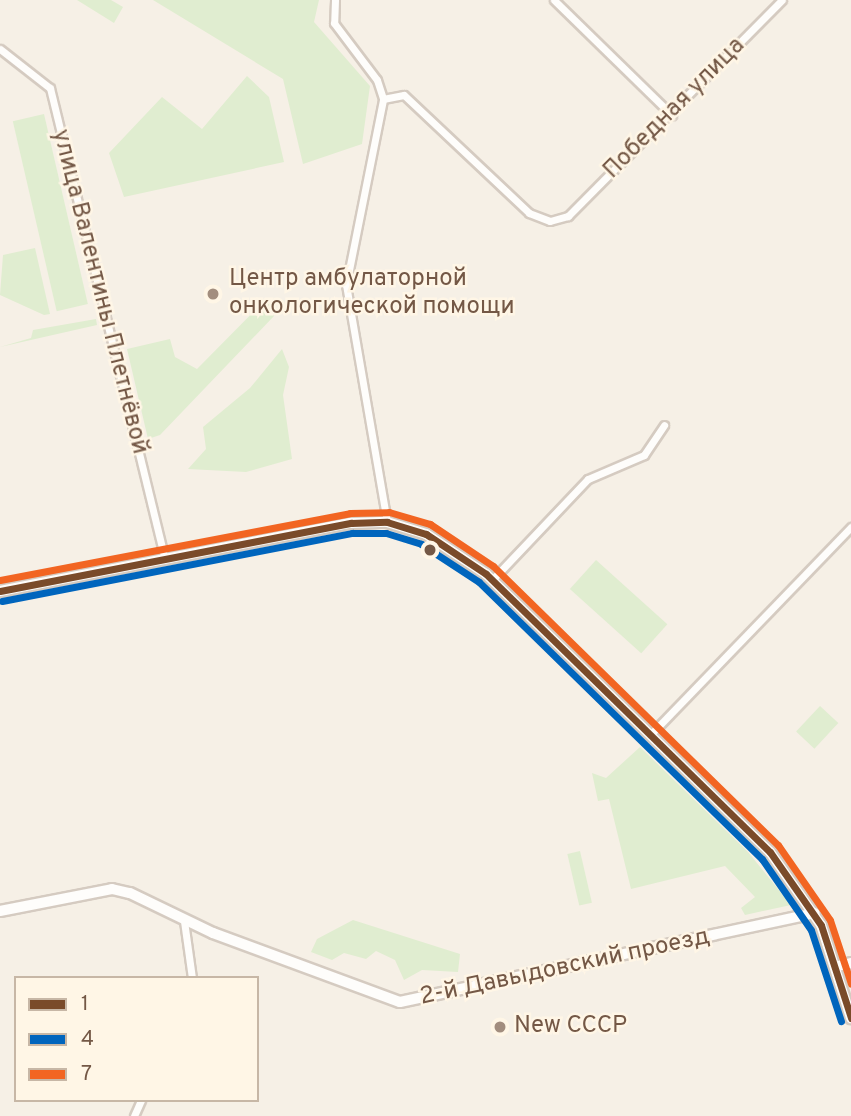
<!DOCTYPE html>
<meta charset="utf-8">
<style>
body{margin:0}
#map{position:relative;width:851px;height:1116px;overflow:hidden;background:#f6f0e6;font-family:Overpass,sans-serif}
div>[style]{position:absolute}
.green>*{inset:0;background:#e0edd0;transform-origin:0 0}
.roads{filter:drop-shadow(2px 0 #d5cbc1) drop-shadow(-2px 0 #d5cbc1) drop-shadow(0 2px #d5cbc1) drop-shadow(0 -2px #d5cbc1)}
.street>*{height:7px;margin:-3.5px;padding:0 3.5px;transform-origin:3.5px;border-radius:3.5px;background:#fefdfb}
.secondary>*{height:10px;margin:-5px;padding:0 5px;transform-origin:5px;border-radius:5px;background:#fefdfb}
.bus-1>*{height:7px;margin:-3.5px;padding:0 3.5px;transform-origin:3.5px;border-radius:3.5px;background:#7a4b2a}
.bus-2>*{height:7px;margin:-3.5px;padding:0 3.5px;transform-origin:3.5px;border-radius:3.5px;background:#0065bd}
.bus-3>*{height:7px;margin:-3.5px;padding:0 3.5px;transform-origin:3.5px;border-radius:3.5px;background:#f26522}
.dots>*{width:19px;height:19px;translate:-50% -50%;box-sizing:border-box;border:4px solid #fff6e6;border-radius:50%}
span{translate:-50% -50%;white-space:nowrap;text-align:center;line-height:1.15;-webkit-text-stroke:5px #fff6e6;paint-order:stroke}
.street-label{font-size:24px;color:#745846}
.poi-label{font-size:24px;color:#745846}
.left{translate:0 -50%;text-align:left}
.legend{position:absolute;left:14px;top:976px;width:245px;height:126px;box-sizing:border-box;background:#fff6e6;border:2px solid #c7b7a6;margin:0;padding:9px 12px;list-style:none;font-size:21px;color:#745846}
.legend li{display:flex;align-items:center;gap:14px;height:35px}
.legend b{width:35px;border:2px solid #c7b7a6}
</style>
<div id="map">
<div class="green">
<i style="clip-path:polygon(77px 0,111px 0,123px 7px,114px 23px)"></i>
<i style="clip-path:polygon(153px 0,319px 0,314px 22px,370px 86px,362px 144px,303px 164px,283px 79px)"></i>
<i style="clip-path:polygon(247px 76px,269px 97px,284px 162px,124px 197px,109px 153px,162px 97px,202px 129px)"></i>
<i style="left:44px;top:114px;width:195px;height:32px;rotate:77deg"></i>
<i style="clip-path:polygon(35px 248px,50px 314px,44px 315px,0 295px,3px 255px)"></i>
<i style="clip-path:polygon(267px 298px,274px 316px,160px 435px,148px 439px,127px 349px,170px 339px,175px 357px,197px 369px)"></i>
<i style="clip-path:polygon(96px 319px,97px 325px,0 347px,31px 338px,33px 330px)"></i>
<i style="clip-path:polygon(282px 349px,289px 367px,283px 395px,292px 459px,246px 472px,188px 469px,206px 449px,203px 427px,250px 388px)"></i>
<i style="left:596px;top:560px;width:96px;height:39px;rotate:42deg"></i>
<i style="left:820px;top:706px;width:25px;height:35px;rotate:43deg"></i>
<i style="clip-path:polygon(640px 747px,748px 852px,791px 905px,745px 915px,741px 908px,755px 897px,725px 866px,631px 889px,609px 799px,598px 801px,592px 773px,606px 778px)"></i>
<i style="left:580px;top:851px;width:53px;height:13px;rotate:77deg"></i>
<i style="clip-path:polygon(353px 920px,460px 954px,458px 972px,422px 970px,404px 980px,395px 960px,376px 951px,366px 959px,344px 953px,332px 960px,311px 952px,317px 939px)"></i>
</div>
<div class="roads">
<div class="street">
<i style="left:335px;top:0;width:23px;rotate:92deg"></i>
<i style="left:334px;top:23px;width:71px;rotate:53deg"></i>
<i style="left:377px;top:80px;width:20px;rotate:72deg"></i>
<i style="left:554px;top:0;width:165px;rotate:44.3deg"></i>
<i style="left:0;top:49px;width:63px;rotate:38deg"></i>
<i style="left:50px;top:88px;width:485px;rotate:76.3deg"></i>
<i style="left:387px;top:522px;width:241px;rotate:-99.8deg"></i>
<i style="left:346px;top:285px;width:190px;rotate:-78.7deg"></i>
<i style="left:383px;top:99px;width:21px;rotate:-11deg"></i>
<i style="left:404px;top:95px;width:172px;rotate:43.3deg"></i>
<i style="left:529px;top:213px;width:22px;rotate:21deg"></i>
<i style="left:550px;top:221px;width:19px;rotate:-16deg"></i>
<i style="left:568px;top:216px;width:304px;rotate:-45.3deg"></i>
<i style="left:492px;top:580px;width:139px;rotate:-46.5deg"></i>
<i style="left:588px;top:479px;width:61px;rotate:-23.2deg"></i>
<i style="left:644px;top:455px;width:36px;rotate:-56deg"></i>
<i style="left:651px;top:734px;width:288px;rotate:-46deg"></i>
<i style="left:184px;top:921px;width:58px;rotate:82deg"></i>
<i style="left:134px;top:1116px;width:17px;rotate:-66deg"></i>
</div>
<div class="secondary">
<i style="left:0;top:591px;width:358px;rotate:-11deg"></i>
<i style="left:351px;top:523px;width:36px;rotate:-2deg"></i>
<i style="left:387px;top:522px;width:41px;rotate:17.1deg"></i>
<i style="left:426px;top:534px;width:72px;rotate:33.7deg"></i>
<i style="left:486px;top:574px;width:397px;rotate:44.4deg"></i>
<i style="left:770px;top:852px;width:89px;rotate:55.1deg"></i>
<i style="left:821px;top:925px;width:98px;rotate:72.1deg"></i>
<i style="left:0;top:911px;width:114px;rotate:-11.1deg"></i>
<i style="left:112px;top:889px;width:18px;rotate:13deg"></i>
<i style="left:130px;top:893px;width:92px;rotate:25.7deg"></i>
<i style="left:213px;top:933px;width:199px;rotate:20.3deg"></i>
<i style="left:400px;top:1002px;width:424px;rotate:-12.1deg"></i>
<i style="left:838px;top:966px;width:13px;rotate:-13deg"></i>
</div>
</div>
<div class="bus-1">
<i style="left:0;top:591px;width:358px;rotate:-11deg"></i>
<i style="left:351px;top:523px;width:36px;rotate:-2deg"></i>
<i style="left:387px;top:522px;width:41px;rotate:17.1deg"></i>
<i style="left:426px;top:534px;width:72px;rotate:33.7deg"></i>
<i style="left:486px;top:574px;width:397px;rotate:44.4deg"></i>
<i style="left:770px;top:852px;width:89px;rotate:55.1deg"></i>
<i style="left:821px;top:925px;width:98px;rotate:72.1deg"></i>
</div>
<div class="bus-2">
<i style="left:2px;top:601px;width:357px;rotate:-11deg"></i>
<i style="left:352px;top:533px;width:34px"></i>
<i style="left:386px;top:533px;width:37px;rotate:17deg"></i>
<i style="left:421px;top:544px;width:69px;rotate:33.2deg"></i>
<i style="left:479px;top:582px;width:396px;rotate:44.4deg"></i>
<i style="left:762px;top:859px;width:86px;rotate:55.4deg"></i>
<i style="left:811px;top:930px;width:96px;rotate:71.8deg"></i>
</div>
<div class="bus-3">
<i style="left:0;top:580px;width:356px;rotate:-10.8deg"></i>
<i style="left:350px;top:513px;width:39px;rotate:-1deg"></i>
<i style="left:389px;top:512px;width:43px;rotate:16.3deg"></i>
<i style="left:430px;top:524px;width:76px;rotate:33.7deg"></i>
<i style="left:493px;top:566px;width:399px;rotate:44.4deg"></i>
<i style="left:778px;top:845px;width:91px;rotate:55.3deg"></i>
<i style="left:830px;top:920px;width:67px;rotate:71.8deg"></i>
</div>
<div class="dots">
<i style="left:213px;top:294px;background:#a28d7e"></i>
<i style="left:430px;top:550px;background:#745846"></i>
<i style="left:500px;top:1027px;background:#a28d7e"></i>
</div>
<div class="street-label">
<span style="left:675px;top:109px;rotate:-45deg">Победная улица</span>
<span style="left:99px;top:292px;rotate:76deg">улица Валентины Плетнёвой</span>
<span style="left:565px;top:968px;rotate:-12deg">2-й Давыдовский проезд</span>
</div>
<div class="poi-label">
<span class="left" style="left:229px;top:294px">Центр амбулаторной<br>онкологической помощи</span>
<span class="left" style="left:514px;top:1027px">New СССР</span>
</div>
<ul class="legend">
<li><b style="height:9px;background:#7a4b2a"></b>1</li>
<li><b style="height:9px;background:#0065bd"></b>4</li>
<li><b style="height:9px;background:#f26522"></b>7</li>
</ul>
</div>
